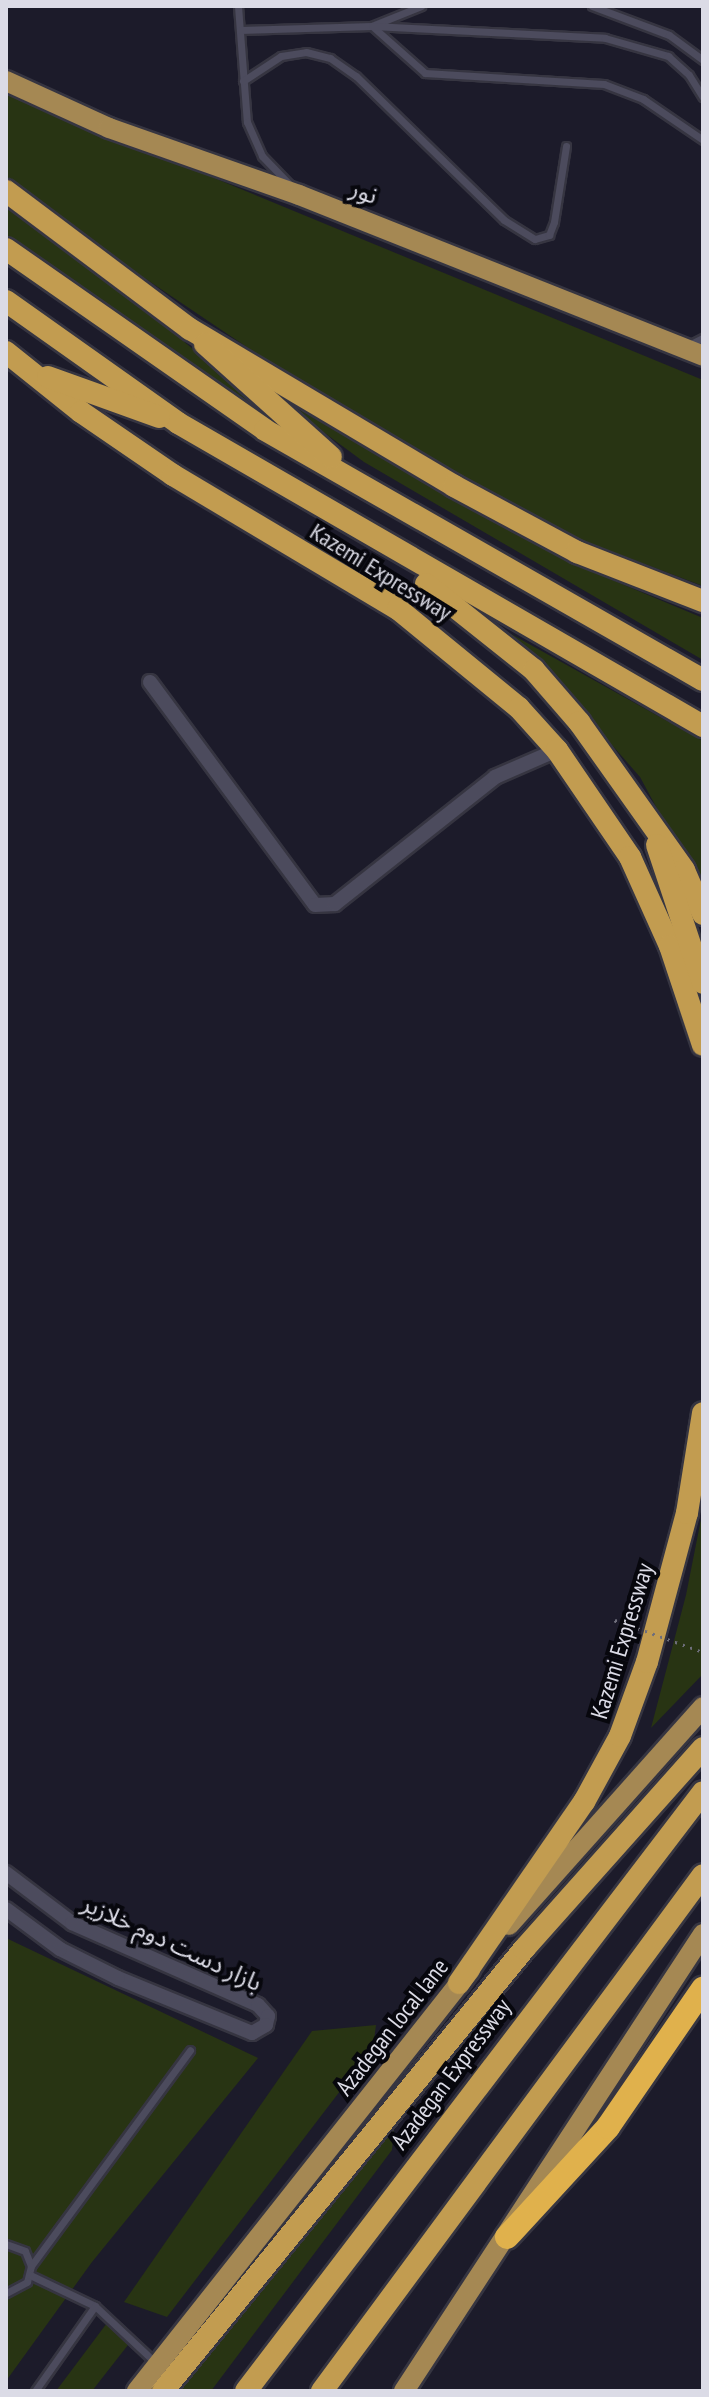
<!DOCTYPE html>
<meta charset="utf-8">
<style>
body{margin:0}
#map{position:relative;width:709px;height:2397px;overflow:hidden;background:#1c1b2a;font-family:"PT Sans Narrow","Noto Sans Arabic",sans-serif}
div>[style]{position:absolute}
.green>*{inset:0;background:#283413}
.path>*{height:3px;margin-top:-1.5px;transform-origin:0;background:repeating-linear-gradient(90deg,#6e6e7b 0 2px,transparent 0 8px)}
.roads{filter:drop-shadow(2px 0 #363541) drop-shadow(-2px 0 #363541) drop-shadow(0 2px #363541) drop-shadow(0 -2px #363541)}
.service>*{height:7px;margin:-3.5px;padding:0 3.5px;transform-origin:3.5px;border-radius:3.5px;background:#4c4b5d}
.minor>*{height:14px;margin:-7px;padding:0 7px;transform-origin:7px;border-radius:7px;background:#4c4b5d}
.primary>*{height:20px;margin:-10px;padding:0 10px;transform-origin:10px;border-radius:10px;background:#a58853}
.trunk>*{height:22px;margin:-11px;padding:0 11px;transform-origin:11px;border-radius:11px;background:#c29c50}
.motorway>*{height:24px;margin:-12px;padding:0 12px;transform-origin:12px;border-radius:12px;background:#e0b14c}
.path-bridge>*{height:3px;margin-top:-1.5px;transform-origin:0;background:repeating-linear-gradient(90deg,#6e6e7b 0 2px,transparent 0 8px)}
span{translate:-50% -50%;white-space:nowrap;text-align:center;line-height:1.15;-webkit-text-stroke:8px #07070d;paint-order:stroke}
.street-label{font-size:24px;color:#dbdbe6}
.frame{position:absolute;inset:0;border:8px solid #dbdbe6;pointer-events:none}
</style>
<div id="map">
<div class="green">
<i style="clip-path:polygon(6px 92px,703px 380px,703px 586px,557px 531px,487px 492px,287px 374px,85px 238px,6px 178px)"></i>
<i style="clip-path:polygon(6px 207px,175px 334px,289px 430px,6px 235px)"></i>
<i style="clip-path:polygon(273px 395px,567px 561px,703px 618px,703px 660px,364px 462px)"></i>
<i style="clip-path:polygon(488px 621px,703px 741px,703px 894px,640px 777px,549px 673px)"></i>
<i style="clip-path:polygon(703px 1509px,703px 1674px,651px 1728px,686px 1595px)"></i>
<i style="clip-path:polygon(6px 1938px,258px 2058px,92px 2262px,6px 2381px)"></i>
<i style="clip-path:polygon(376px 2025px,373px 2048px,167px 2317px,124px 2302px,312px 2031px)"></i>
<i style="clip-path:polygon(394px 2128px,392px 2150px,211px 2391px,178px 2391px)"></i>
<i style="clip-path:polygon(107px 2323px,128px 2345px,92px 2391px,56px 2391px)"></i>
</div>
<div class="path">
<i style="left:615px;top:1620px;width:29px;rotate:54deg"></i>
</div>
<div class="roads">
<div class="service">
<i style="left:238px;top:6px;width:116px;rotate:85.6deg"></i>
<i style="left:247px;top:122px;width:37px;rotate:66deg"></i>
<i style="left:262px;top:156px;width:39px;rotate:46deg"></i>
<i style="left:592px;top:6px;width:82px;rotate:20.6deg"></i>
<i style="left:669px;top:35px;width:42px;rotate:36.3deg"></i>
<i style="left:374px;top:25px;width:51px;rotate:-22deg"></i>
<i style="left:372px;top:26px;width:71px;rotate:41.6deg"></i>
<i style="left:425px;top:73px;width:179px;rotate:3.5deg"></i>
<i style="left:604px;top:84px;width:42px;rotate:21deg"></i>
<i style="left:643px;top:99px;width:73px;rotate:34.3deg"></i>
<i style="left:240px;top:30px;width:132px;rotate:-1.7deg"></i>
<i style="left:372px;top:26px;width:233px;rotate:2.9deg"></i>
<i style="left:605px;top:38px;width:66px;rotate:15.9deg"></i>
<i style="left:668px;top:56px;width:28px;rotate:42deg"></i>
<i style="left:689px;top:75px;width:26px;rotate:58deg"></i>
<i style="left:243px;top:81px;width:45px;rotate:-33.3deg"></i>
<i style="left:281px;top:56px;width:25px;rotate:-9deg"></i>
<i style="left:306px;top:52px;width:25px;rotate:14deg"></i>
<i style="left:330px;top:58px;width:32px;rotate:35deg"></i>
<i style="left:356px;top:76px;width:206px;rotate:44.2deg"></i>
<i style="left:504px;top:220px;width:36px;rotate:32deg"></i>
<i style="left:535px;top:239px;width:15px;rotate:-16deg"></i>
<i style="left:549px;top:235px;width:14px;rotate:-69deg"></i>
<i style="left:554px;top:222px;width:77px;rotate:-81deg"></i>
<i style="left:687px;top:346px;width:18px;rotate:-27deg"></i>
<i style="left:6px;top:2244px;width:20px;rotate:20deg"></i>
<i style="left:25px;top:2251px;width:16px;rotate:68deg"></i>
<i style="left:31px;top:2266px;width:16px;rotate:104deg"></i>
<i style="left:27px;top:2282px;width:24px;rotate:152deg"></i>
<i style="left:31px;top:2266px;width:268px;rotate:-53.6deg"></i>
<i style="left:30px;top:2275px;width:72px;rotate:25.5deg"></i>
<i style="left:95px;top:2306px;width:83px;rotate:43.1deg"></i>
<i style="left:35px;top:2391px;width:104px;rotate:-54.8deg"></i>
</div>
<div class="minor">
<i style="left:150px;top:682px;width:277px;rotate:53.5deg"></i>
<i style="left:315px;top:905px;width:20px;rotate:-3deg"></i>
<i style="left:335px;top:904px;width:204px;rotate:-38.4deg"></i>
<i style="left:495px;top:777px;width:68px;rotate:-23.5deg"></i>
<i style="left:6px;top:1873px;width:83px;rotate:37.1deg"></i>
<i style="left:72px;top:1923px;width:203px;rotate:23.8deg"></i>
<i style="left:258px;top:2005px;width:15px;rotate:48deg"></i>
<i style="left:268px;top:2016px;width:9px;rotate:103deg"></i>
<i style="left:266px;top:2025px;width:16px;rotate:150deg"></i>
<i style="left:252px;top:2033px;width:145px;rotate:-157.7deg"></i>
<i style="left:118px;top:1978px;width:65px;rotate:-153.4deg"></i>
<i style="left:60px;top:1949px;width:67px;rotate:-143.5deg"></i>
</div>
<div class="primary">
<i style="left:6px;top:81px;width:113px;rotate:24.5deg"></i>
<i style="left:109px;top:128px;width:201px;rotate:19.4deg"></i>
<i style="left:299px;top:195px;width:435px;rotate:21.7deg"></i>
<i style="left:509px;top:1925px;width:292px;rotate:-48.3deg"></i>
<i style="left:137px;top:2391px;width:537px;rotate:-51.66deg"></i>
<i style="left:404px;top:2391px;width:546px;rotate:-56.8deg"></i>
</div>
<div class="trunk">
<i style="left:6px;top:191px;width:230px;rotate:36.9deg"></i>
<i style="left:190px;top:329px;width:307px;rotate:30.7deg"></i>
<i style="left:454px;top:486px;width:140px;rotate:28.2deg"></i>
<i style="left:577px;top:552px;width:135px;rotate:21.3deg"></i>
<i style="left:6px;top:249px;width:316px;rotate:34.9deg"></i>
<i style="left:265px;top:430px;width:504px;rotate:29.72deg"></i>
<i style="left:6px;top:301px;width:211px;rotate:35.3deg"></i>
<i style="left:178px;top:423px;width:606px;rotate:29.99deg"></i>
<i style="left:205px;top:344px;width:169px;rotate:41.9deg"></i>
<i style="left:6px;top:352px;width:96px;rotate:38.7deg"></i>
<i style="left:81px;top:412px;width:112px;rotate:34.4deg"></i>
<i style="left:173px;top:475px;width:262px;rotate:30.8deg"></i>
<i style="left:398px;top:609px;width:156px;rotate:39.3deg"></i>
<i style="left:519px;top:708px;width:57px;rotate:47.9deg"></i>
<i style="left:557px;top:750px;width:130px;rotate:55.7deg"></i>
<i style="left:630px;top:857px;width:98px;rotate:65.8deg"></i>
<i style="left:670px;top:946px;width:104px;rotate:71.6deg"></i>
<i style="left:48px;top:377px;width:118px;rotate:19.8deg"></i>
<i style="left:426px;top:584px;width:138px;rotate:38.5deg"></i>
<i style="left:534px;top:670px;width:69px;rotate:49.1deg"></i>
<i style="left:579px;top:722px;width:181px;rotate:54.6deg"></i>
<i style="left:684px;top:870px;width:48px;rotate:66.6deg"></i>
<i style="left:657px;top:845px;width:145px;rotate:71.6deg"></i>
<i style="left:459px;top:1983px;width:220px;rotate:-55.4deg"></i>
<i style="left:584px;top:1802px;width:75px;rotate:-61.4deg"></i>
<i style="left:620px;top:1736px;width:79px;rotate:-70deg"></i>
<i style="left:647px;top:1662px;width:154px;rotate:-75deg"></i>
<i style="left:687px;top:1513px;width:101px;rotate:-80.9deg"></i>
<i style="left:163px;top:2391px;width:571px;rotate:-50.76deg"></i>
<i style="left:524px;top:1949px;width:269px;rotate:-48.3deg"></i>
<i style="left:246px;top:2391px;width:753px;rotate:-52.66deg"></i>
<i style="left:322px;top:2391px;width:641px;rotate:-53.56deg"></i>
</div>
<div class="motorway">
<i style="left:507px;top:2237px;width:149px;rotate:-47.4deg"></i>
<i style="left:608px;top:2127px;width:168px;rotate:-55.5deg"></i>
</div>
</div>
<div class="path-bridge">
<i style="left:615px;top:1620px;width:94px;rotate:20deg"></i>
</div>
<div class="street-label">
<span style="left:364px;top:192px;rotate:21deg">نور</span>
<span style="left:381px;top:572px;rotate:32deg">Kazemi Expressway</span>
<span style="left:622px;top:1641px;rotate:-73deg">Kazemi Expressway</span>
<span style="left:172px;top:1943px;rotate:25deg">بازار دست دوم خلازیر</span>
<span style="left:392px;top:2027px;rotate:-52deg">Azadegan local lane</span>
<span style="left:451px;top:2074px;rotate:-53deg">Azadegan Expressway</span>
</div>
<div class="frame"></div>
</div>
